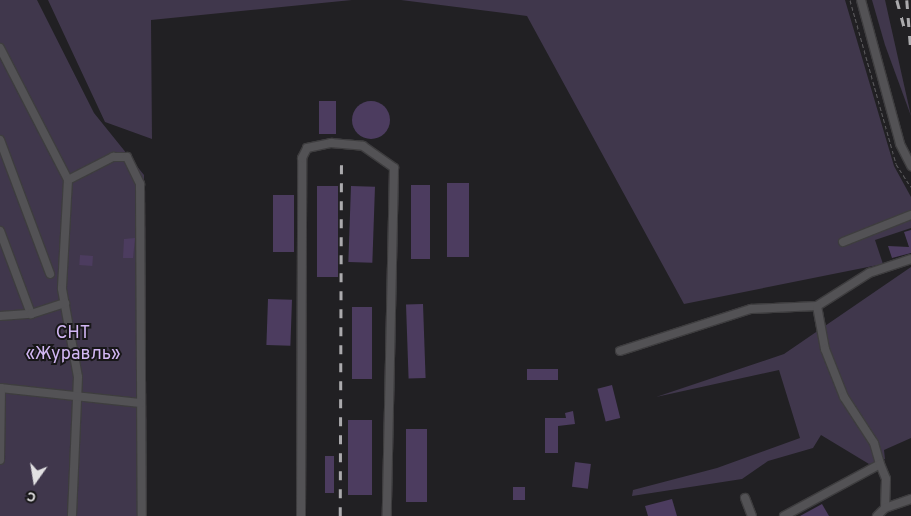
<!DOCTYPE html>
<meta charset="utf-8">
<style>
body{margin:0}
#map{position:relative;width:911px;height:516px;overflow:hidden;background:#212023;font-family:Overpass,sans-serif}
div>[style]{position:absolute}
.green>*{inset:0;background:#40374c}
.building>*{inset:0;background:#4c3c5f;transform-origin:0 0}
.round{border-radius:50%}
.path>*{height:1px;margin-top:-0.5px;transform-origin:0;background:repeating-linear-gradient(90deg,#5b5a5d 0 4px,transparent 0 6.5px)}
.roads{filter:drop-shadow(1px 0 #3e3d3f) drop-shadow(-1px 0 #3e3d3f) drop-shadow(0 1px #3e3d3f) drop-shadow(0 -1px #3e3d3f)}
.minor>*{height:8px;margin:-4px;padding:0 4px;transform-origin:4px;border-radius:4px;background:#535255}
.rail>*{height:2.5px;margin-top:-1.25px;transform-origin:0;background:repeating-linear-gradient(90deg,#abaaad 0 9px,transparent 0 18px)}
span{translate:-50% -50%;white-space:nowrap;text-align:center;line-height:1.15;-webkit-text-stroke:4px #181719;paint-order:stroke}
.park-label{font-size:18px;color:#d2b7f4}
.north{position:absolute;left:10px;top:456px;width:50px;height:50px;-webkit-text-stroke:4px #181719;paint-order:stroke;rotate:193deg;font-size:14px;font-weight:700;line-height:20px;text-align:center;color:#e1e0e2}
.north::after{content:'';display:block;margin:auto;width:18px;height:22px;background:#e1e0e2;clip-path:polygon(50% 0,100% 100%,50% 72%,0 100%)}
</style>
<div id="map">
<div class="green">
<i style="clip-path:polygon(0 0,37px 0,94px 113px,144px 175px,146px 516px,0 516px)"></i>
<i style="clip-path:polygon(48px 0,352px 0,151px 20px,152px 139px,105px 122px)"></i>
<i style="clip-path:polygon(401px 0,845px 0,894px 166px,911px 197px,911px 228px,875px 240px,883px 264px,684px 304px,527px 16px)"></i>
<i style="clip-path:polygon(872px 0,885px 0,911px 116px,885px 45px)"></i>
<i style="clip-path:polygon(911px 267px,911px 438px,884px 450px,885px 459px,869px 464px,821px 435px,813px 448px,768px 461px,742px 479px,632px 496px,633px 490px,717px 468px,800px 438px,779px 370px,656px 397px,784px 354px)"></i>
</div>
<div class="building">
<i class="round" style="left:352px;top:101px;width:38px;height:38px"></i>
<i style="left:319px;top:101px;width:17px;height:33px"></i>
<i style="left:447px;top:183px;width:22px;height:74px"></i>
<i style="left:411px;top:185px;width:19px;height:74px"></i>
<i style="left:317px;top:186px;width:21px;height:91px"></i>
<i style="left:351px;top:186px;width:24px;height:76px;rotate:2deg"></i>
<i style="left:273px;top:195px;width:21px;height:57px"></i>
<i style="clip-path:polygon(911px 230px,911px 253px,892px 258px,888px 246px,909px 247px,904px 232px)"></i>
<i style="clip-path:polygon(135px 238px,133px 258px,123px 258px,124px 239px)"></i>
<i style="left:80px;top:255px;width:13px;height:10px;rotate:4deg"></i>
<i style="left:268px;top:299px;width:24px;height:46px;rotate:2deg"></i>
<i style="left:423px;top:304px;width:74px;height:17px;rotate:88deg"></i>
<i style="left:352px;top:307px;width:20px;height:72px"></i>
<i style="left:558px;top:369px;width:11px;height:31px;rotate:90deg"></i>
<i style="left:612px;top:385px;width:34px;height:15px;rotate:76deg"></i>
<i style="clip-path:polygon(573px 411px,575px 424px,558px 426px,558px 453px,545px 453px,545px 418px,566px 418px,565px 413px)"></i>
<i style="left:348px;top:420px;width:24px;height:75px"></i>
<i style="left:406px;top:429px;width:21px;height:73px"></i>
<i style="left:325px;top:456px;width:9px;height:37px"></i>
<i style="left:575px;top:462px;width:16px;height:25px;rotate:7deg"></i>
<i style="left:513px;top:487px;width:12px;height:13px"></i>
<i style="clip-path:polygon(672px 499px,677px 516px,648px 516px,645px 506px)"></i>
<i style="clip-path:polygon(822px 504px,829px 516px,800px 516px)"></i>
</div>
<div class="path">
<i style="left:850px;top:0;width:170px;rotate:74.3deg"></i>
<i style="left:896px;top:164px;width:27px;rotate:57deg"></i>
</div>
<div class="roads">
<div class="minor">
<i style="left:861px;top:0;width:149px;rotate:74.8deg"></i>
<i style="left:900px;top:144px;width:25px;rotate:63deg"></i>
<i style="left:0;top:48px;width:148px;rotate:62.7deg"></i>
<i style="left:68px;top:180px;width:109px;rotate:93.2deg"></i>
<i style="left:62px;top:289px;width:89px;rotate:79.7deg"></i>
<i style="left:78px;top:377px;width:139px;rotate:92.5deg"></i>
<i style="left:0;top:140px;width:143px;rotate:69.5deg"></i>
<i style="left:68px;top:180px;width:51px;rotate:-27.1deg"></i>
<i style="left:113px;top:157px;width:14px"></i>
<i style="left:127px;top:157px;width:30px;rotate:64deg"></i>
<i style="left:140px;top:184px;width:332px;rotate:89.7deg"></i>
<i style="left:0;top:231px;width:89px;rotate:69.5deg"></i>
<i style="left:843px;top:242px;width:73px;rotate:-21.7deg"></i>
<i style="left:817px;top:306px;width:62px;rotate:-32.4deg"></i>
<i style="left:869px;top:273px;width:44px;rotate:-18.4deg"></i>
<i style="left:0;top:316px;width:31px;rotate:-4deg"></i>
<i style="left:31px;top:314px;width:36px;rotate:-18deg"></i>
<i style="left:620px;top:351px;width:138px;rotate:-17.8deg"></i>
<i style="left:751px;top:309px;width:66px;rotate:-2.6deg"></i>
<i style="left:817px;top:306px;width:44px;rotate:79.5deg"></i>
<i style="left:825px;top:349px;width:52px;rotate:68.4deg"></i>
<i style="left:844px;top:397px;width:55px;rotate:56.9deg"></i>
<i style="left:874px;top:443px;width:22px;rotate:74deg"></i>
<i style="left:0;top:388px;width:141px;rotate:6.1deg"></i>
<i style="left:0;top:460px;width:72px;rotate:-89.2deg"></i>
<i style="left:745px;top:498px;width:19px;rotate:69deg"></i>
<i style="left:301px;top:516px;width:358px;rotate:-89.8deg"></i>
<i style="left:302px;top:158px;width:11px;rotate:-63deg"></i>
<i style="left:307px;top:148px;width:25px;rotate:-12deg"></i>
<i style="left:331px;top:143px;width:32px;rotate:5deg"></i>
<i style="left:363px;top:146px;width:38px;rotate:35deg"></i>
<i style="left:394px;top:168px;width:348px;rotate:91.2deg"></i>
<i style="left:784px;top:516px;width:109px;rotate:-28.4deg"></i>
<i style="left:880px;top:464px;width:16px;rotate:68deg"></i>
<i style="left:886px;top:479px;width:29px;rotate:92deg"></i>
<i style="left:877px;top:516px;width:11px;rotate:-45deg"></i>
<i style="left:885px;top:508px;width:28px;rotate:-19deg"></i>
</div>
</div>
<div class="rail">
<i style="left:897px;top:0;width:27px;rotate:75deg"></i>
<i style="left:907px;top:0;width:51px;rotate:85.5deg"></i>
<i style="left:340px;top:516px;width:360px;rotate:-89.8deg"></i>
</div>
<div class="park-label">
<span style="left:73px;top:345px">СНТ<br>«Журавль»</span>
</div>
<div class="north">С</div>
</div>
